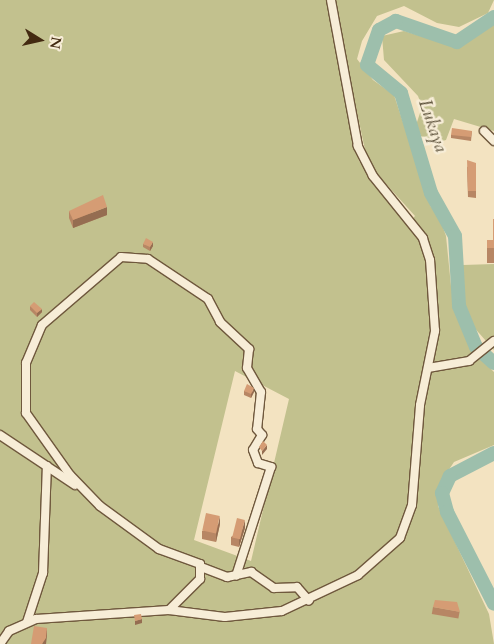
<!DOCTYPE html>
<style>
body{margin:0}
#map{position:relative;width:494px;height:644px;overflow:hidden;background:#f3e3c1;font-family:Cardo,serif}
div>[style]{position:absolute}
.green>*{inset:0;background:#c2c18e}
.river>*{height:14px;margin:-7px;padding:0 7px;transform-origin:7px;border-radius:7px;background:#9dbfac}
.roads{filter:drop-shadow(1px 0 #6f583d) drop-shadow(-1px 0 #6f583d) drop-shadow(0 1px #6f583d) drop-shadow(0 -1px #6f583d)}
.minor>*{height:8px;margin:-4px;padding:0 4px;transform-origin:4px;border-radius:4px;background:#f7edd7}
.wall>*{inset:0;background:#b78664;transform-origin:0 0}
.shaded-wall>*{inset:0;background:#956d51}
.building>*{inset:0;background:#d59c74;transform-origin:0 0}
span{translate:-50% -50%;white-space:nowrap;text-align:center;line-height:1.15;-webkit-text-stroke:5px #f7edd7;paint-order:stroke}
.water-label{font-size:18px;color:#5a4f38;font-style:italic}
.north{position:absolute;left:15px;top:15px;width:50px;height:50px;-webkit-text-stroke:4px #f7edd7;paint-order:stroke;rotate:100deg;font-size:14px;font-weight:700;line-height:20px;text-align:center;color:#432a11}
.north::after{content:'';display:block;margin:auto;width:18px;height:22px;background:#432a11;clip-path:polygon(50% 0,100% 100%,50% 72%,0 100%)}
</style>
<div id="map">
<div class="green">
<i style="clip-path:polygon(evenodd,0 0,327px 0,359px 161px,408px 224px,415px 216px,368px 164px,333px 0,494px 0,488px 13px,459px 27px,437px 23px,404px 6px,377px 16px,362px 41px,357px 59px,373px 80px,394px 95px,431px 207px,438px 213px,446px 236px,451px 286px,465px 334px,471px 350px,494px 372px,494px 445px,454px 462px,440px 483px,438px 506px,489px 614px,494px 644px,0 644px,0 0,235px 371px,289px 399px,251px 561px,194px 540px,235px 371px)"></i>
<i style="clip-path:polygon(494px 22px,494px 131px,454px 119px,446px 140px,435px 143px,421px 136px,416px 125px,422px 107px,418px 96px,384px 60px,382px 36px,404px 31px,456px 47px)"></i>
<i style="clip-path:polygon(494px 264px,494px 350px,471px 324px,463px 304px,463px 265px)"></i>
</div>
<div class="river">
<i style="left:494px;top:17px;width:45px;rotate:146deg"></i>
<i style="left:457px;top:42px;width:65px;rotate:-161deg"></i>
<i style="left:396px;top:21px;width:19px;rotate:152deg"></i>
<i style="left:379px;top:30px;width:37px;rotate:109deg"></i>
<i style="left:367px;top:65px;width:44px;rotate:39.5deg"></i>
<i style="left:401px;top:93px;width:104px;rotate:73.3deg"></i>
<i style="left:431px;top:193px;width:49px;rotate:60.8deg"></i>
<i style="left:455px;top:236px;width:70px;rotate:86.7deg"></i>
<i style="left:459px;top:306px;width:44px;rotate:67.5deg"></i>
<i style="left:476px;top:347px;width:24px;rotate:42deg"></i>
<i style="left:494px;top:453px;width:50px;rotate:152.4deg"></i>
<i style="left:450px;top:476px;width:19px;rotate:115deg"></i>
<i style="left:442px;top:493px;width:20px;rotate:75deg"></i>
<i style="left:447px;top:512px;width:103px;rotate:62.9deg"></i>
</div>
<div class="roads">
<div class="minor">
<i style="left:484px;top:131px;width:14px;rotate:45deg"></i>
<i style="left:428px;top:368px;width:42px;rotate:-9.7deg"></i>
<i style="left:469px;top:361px;width:32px;rotate:-39deg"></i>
<i style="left:0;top:435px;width:90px;rotate:33.7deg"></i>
<i style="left:201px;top:567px;width:28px;rotate:21deg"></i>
<i style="left:227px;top:577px;width:25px;rotate:-12deg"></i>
<i style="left:251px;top:572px;width:28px;rotate:35deg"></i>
<i style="left:274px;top:588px;width:23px;rotate:-2deg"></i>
<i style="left:297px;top:587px;width:18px;rotate:49deg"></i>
<i style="left:169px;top:610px;width:44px;rotate:-45deg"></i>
<i style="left:200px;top:579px;width:15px;rotate:-90deg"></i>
<i style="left:200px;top:564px;width:44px;rotate:-159.9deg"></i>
<i style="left:159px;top:549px;width:73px;rotate:-143.9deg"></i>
<i style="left:100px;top:506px;width:43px;rotate:-134.1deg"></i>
<i style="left:70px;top:475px;width:76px;rotate:-125.4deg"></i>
<i style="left:26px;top:413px;width:50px;rotate:-90deg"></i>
<i style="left:26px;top:363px;width:41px;rotate:-67.2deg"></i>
<i style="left:42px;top:325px;width:104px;rotate:-40.7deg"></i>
<i style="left:121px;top:257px;width:27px;rotate:4deg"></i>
<i style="left:148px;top:259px;width:72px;rotate:33.7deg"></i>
<i style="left:208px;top:299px;width:26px;rotate:62deg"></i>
<i style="left:220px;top:322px;width:40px;rotate:43deg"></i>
<i style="left:249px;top:349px;width:19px;rotate:96deg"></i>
<i style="left:247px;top:368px;width:28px;rotate:60deg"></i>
<i style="left:261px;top:392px;width:37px;rotate:96deg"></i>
<i style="left:257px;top:429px;width:8px;rotate:50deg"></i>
<i style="left:262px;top:435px;width:17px;rotate:121deg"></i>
<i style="left:253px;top:450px;width:14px;rotate:69deg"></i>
<i style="left:258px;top:463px;width:14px;rotate:17deg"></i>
<i style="left:271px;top:467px;width:114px;rotate:107.8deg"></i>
<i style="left:27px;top:622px;width:52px;rotate:-71.9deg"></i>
<i style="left:43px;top:573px;width:107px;rotate:-87.9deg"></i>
<i style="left:0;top:644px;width:16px;rotate:-55deg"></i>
<i style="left:9px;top:631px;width:30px;rotate:-24deg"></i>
<i style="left:36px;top:619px;width:133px;rotate:-3.9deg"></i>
<i style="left:169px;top:610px;width:56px;rotate:7.1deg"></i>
<i style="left:225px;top:617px;width:57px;rotate:-6deg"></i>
<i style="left:282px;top:611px;width:84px;rotate:-25.3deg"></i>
<i style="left:358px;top:575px;width:56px;rotate:-41.4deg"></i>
<i style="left:400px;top:538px;width:35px;rotate:-70deg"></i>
<i style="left:412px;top:505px;width:100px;rotate:-85.4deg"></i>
<i style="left:420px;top:405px;width:76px;rotate:-78.5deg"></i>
<i style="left:435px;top:331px;width:71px;rotate:-94deg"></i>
<i style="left:430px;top:260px;width:23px;rotate:-108deg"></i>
<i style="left:423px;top:238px;width:80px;rotate:-128.9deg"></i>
<i style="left:373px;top:176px;width:34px;rotate:-117deg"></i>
<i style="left:358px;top:146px;width:148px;rotate:-100.5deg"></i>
</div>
</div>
<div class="wall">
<i style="clip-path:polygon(472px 131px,471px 141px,451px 138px,451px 135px)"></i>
<i style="clip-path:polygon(476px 163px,476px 198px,468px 197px,467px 167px)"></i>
<i style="clip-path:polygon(69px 211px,107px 215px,73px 228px,69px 218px)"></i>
<i style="clip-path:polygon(494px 219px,494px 263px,487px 263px,487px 240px,493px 240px)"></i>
<i style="clip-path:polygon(143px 244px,153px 246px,150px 251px,143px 247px)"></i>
<i style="clip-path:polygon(30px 306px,42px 312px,37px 317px,30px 310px)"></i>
<i style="clip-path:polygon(244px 391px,254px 392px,251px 398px,244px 395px)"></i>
<i style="clip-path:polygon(220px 524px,216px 542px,202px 539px,202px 531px)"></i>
<i style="clip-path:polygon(245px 528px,239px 547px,231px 545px,231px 537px)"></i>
<i style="left:433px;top:607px;width:27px;height:7px;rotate:10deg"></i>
</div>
<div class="shaded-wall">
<i style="clip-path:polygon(107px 207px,107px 215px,73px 228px,73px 220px)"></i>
<i style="clip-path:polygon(153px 242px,153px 246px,150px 251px,150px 247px)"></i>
<i style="clip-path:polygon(42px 309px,42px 312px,37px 317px,37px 313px)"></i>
<i style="clip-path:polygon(254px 388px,254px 392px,251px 398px,251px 394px)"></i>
<i style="clip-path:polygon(267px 445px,267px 449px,262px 455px,262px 451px)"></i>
<i style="clip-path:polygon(220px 516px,220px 524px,216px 542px,216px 534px)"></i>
<i style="clip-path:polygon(245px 520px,245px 528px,239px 547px,239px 540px)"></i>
<i style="clip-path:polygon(142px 619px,142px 623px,135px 625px,135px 621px)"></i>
<i style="clip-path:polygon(47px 628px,47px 636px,46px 644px,42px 644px)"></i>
</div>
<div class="building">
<i style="clip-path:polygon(452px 128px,472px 131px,471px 137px,451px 135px)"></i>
<i style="clip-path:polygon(467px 160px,476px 163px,476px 191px,468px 191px)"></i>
<i style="clip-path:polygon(103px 195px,107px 207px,73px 220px,69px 211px)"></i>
<i style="clip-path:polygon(493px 219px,494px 219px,494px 248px,487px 248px,487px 240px,493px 240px)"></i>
<i style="clip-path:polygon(146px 238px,153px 242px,150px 247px,143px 244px)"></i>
<i style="clip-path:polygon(34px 302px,42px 309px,37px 313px,30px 306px)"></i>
<i style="clip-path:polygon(247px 384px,254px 388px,251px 394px,244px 391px)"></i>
<i style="clip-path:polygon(263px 441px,267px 445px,262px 451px,259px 447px)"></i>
<i style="left:206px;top:513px;width:14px;height:18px;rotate:12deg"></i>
<i style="left:237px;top:518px;width:8px;height:20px;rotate:14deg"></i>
<i style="clip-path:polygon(435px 600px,457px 602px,460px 612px,433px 607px)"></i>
<i style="clip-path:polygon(141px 614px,142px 619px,135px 621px,134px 615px)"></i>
<i style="clip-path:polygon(34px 626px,47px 628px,46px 638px,42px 644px,31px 644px)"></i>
</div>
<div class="water-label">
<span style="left:432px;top:126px;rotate:71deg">Lukaya</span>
</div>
<div class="north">N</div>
</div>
